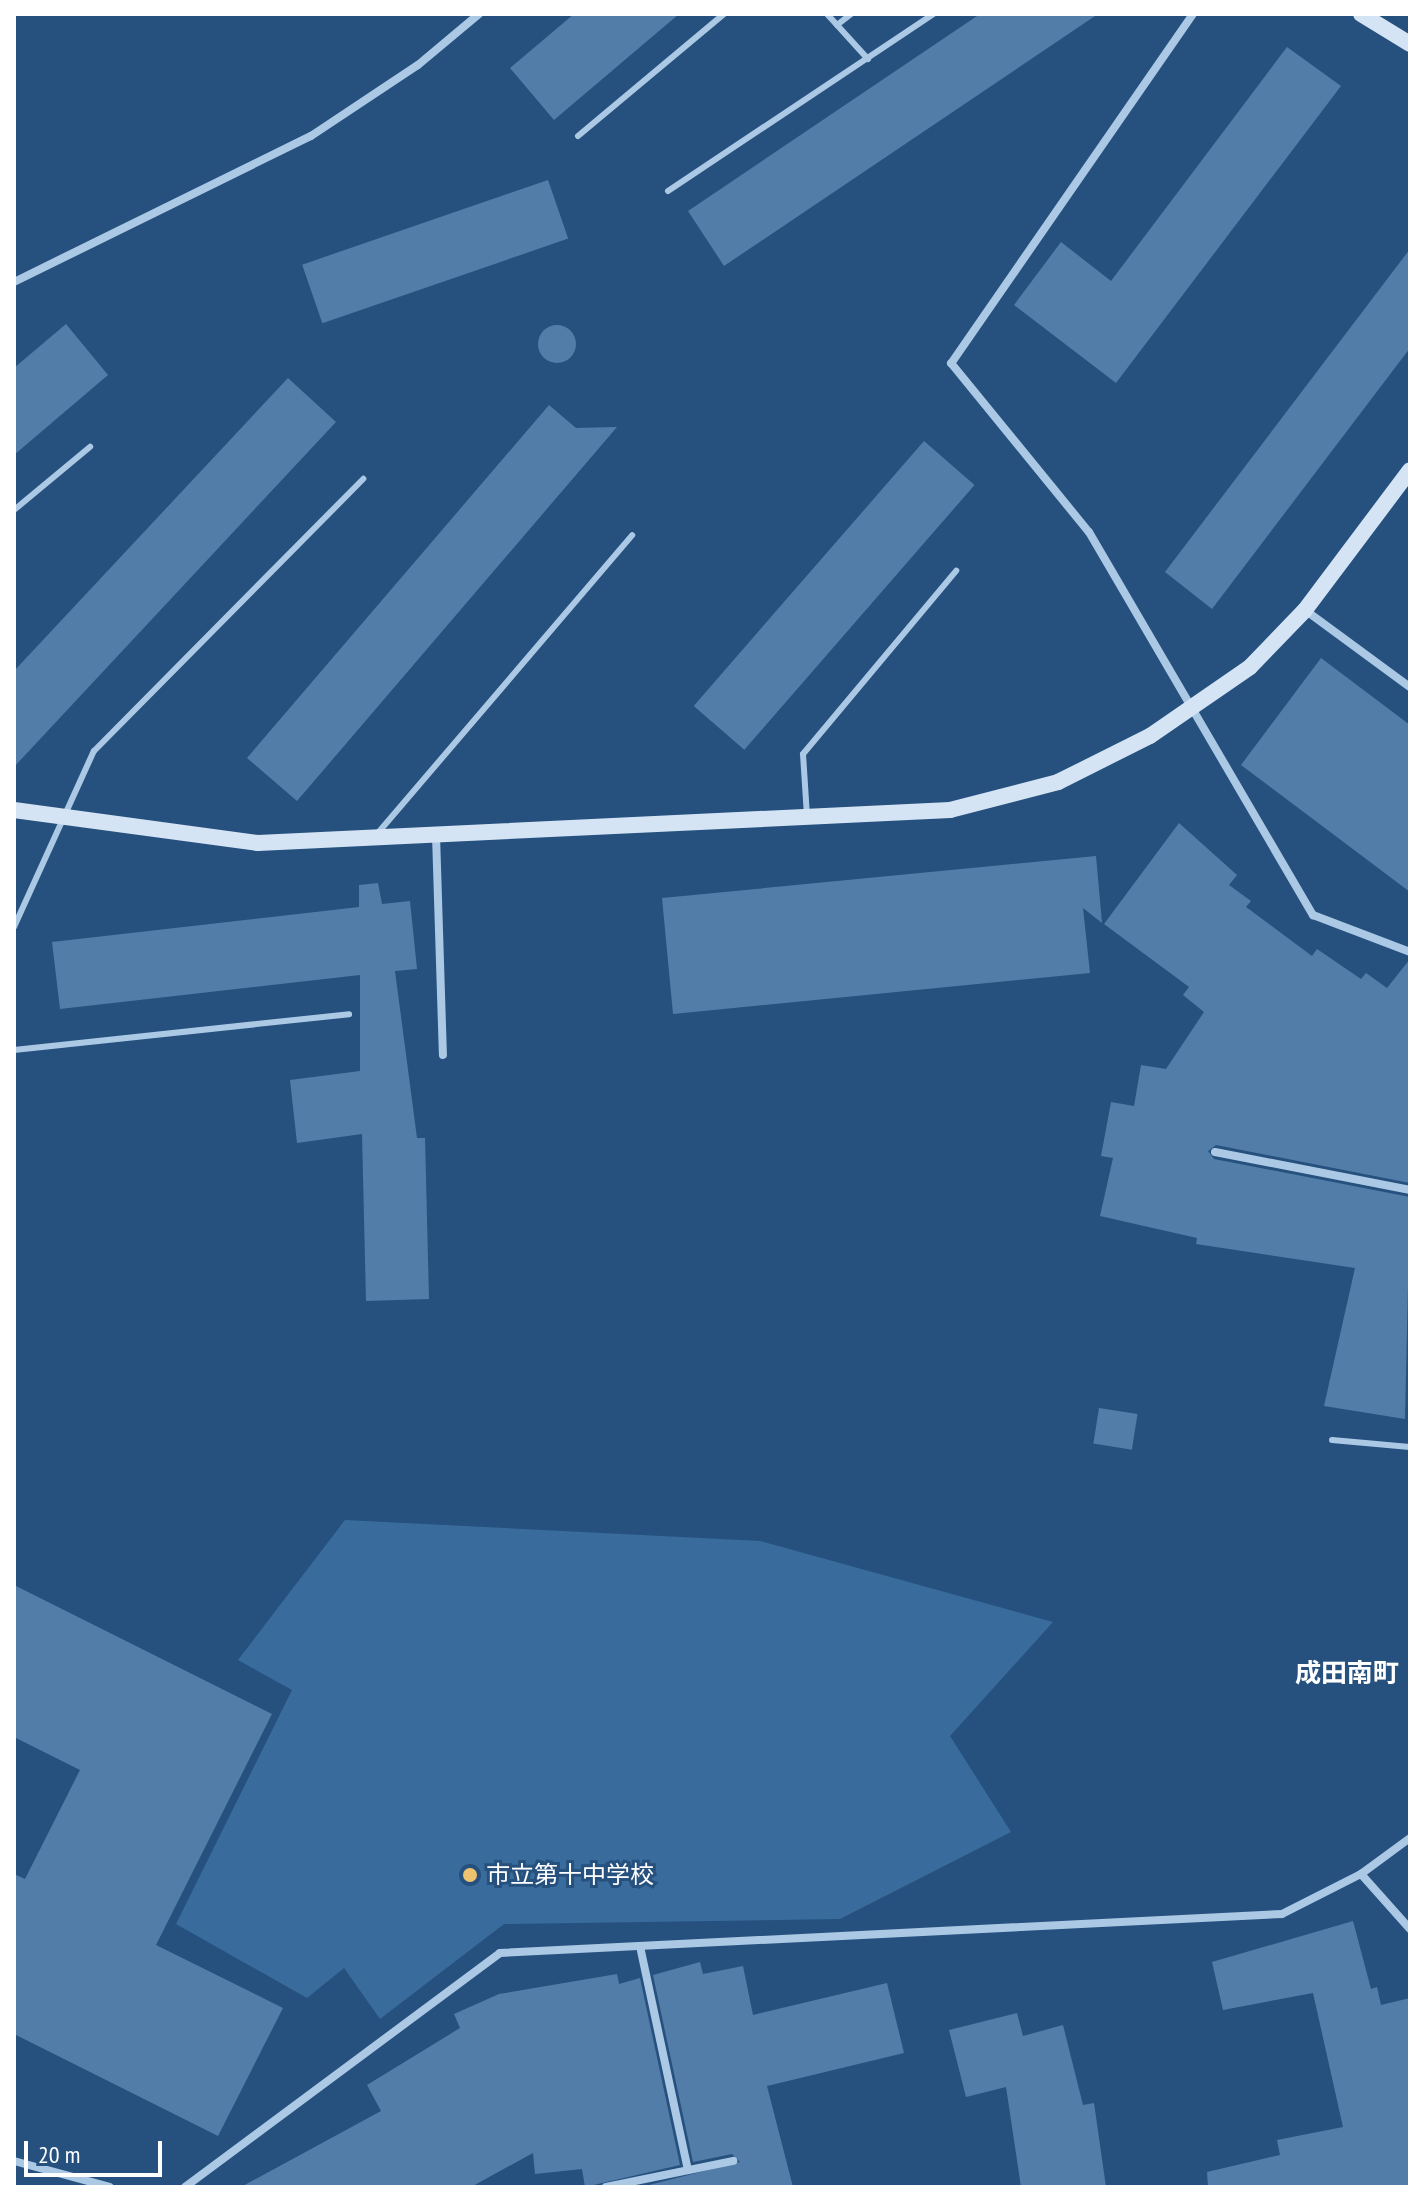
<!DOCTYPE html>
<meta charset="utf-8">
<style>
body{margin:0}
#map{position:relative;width:1424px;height:2201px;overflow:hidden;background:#26517e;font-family:"PT Sans Narrow","Noto Sans JP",sans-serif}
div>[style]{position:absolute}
.green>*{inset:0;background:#396b9c}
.building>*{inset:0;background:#527da9;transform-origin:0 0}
.round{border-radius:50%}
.lane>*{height:6px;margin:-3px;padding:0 3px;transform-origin:3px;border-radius:3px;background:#abc9e5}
.street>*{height:8px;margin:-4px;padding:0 4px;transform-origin:4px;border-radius:4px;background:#abc9e5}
.secondary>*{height:16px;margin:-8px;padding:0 8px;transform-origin:8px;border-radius:8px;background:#d5e4f5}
.dots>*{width:22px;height:22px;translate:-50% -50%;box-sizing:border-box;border:4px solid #26517e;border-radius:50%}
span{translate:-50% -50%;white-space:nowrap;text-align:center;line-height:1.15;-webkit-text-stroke:6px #26517e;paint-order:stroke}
.poi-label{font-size:24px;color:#fff}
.left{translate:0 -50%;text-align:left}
.neighbourhood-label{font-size:26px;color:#fff;font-weight:700}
.frame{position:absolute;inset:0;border:16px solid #fff;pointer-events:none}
.scale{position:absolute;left:24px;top:2141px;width:138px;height:36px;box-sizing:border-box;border:4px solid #fff;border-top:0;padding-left:10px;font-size:24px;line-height:28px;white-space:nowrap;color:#fff;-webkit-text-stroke:6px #26517e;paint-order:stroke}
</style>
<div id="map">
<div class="green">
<i style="clip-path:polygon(345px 1520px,760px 1541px,1053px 1622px,950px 1736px,1011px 1832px,840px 1919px,504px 1924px,380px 2019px,344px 1968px,307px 1998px,176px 1924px,292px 1690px,238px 1660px)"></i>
</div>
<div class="building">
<i style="clip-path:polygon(574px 14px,679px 14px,554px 120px,510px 68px)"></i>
<i style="clip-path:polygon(980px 14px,1098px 14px,724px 266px,688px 211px)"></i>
<i style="clip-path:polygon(1287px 47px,1341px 86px,1116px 383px,1014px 305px,1061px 242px,1111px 281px)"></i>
<i style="left:548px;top:180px;width:62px;height:260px;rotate:71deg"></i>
<i style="clip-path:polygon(1410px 249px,1410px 348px,1212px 609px,1165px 572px)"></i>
<i style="clip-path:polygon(66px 324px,108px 375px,14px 455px,14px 368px)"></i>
<i class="round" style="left:538px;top:325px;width:38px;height:38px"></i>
<i style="clip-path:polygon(288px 378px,336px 422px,14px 767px,14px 671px)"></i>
<i style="clip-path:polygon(549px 405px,576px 428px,617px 427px,297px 801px,247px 758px)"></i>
<i style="left:924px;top:441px;width:67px;height:351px;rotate:41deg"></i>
<i style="clip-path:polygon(1321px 658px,1410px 725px,1410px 892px,1241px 765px)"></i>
<i style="clip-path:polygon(1179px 823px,1237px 875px,1229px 885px,1251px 901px,1246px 907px,1312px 956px,1317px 949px,1361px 979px,1366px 973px,1387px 988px,1410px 959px,1410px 1183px,1216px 1145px,1208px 1151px,1214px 1159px,1410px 1197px,1405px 1419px,1324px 1406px,1355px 1268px,1196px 1244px,1197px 1238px,1100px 1216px,1113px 1158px,1101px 1156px,1111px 1102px,1134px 1106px,1141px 1065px,1166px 1069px,1204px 1012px,1183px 995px,1189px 987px,1104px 924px)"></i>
<i style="clip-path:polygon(1096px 856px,1102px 923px,1083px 908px,1090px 973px,673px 1014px,662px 898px)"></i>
<i style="clip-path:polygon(378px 883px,382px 904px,410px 901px,417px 969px,395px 971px,417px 1138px,425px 1138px,429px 1299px,366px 1301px,362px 1134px,297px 1143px,290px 1080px,360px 1071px,360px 975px,60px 1009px,52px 942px,359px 907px,359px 885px)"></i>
<i style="left:1099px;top:1408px;width:39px;height:36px;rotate:9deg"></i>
<i style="clip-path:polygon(14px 1585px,272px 1714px,156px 1945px,283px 2008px,218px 2136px,14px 2034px,14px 1874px,25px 1879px,80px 1770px,14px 1737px)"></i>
<i style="clip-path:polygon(1353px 1921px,1371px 1989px,1377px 1987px,1381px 2005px,1410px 1998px,1410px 2187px,1208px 2187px,1207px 2172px,1280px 2155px,1277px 2140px,1343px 2127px,1313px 1993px,1223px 2010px,1212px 1962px)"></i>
<i style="clip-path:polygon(700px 1962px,703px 1974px,743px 1966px,753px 2015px,887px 1983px,904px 2053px,767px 2086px,793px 2187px,641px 2187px,740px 2162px,732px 2154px,693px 2162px,653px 1975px)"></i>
<i style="clip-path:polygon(617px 1974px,619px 1984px,640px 1978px,680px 2165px,585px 2187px,582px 2169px,535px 2174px,533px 2153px,471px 2187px,241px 2187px,381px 2111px,367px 2085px,460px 2028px,454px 2014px,499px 1994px)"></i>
<i style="clip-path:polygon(1017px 2013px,1023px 2036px,1063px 2025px,1083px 2105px,1094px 2103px,1106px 2187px,1021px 2187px,1006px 2087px,966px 2097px,949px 2030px)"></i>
</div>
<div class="lane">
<i style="left:827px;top:14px;width:61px;rotate:47.7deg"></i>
<i style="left:837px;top:25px;width:18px;rotate:-38deg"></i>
<i style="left:578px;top:136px;width:190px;rotate:-39.9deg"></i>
<i style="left:668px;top:191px;width:319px;rotate:-33.7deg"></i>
<i style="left:14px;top:510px;width:99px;rotate:-39.7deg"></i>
<i style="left:807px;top:816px;width:62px;rotate:-93.7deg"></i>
<i style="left:803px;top:754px;width:239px;rotate:-50.1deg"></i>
<i style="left:377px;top:834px;width:393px;rotate:-49.5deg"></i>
<i style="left:14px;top:927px;width:193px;rotate:-65.6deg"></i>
<i style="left:94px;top:751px;width:383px;rotate:-45.3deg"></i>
<i style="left:14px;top:1050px;width:337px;rotate:-6.1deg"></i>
<i style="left:1332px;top:1440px;width:78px;rotate:5.1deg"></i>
</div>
<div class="street">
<i style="left:1193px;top:14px;width:425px;rotate:124.7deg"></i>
<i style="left:951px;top:363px;width:218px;rotate:50.8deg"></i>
<i style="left:1089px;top:532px;width:444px;rotate:59.7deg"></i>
<i style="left:1313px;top:915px;width:104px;rotate:20.9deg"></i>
<i style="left:14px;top:282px;width:331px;rotate:-26.2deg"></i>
<i style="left:311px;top:136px;width:128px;rotate:-33.6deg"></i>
<i style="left:418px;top:65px;width:80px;rotate:-39.9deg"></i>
<i style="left:1305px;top:610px;width:130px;rotate:36.3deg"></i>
<i style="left:436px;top:835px;width:220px;rotate:88.2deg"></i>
<i style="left:1215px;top:1152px;width:199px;rotate:11deg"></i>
<i style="left:1361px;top:1874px;width:74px;rotate:48.3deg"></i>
<i style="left:641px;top:1951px;width:224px;rotate:77.9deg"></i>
<i style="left:14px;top:2161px;width:99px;rotate:15.2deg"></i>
<i style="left:185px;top:2187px;width:392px;rotate:-36.6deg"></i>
<i style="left:500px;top:1953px;width:783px;rotate:-2.86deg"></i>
<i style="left:1282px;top:1914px;width:89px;rotate:-26.9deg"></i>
<i style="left:1361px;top:1874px;width:61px;rotate:-36.3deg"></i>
<i style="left:606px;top:2187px;width:130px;rotate:-11.6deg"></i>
</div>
<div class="secondary">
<i style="left:1361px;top:14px;width:57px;rotate:31.5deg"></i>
<i style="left:14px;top:810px;width:246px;rotate:7.7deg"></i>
<i style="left:258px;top:843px;width:693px;rotate:-2.73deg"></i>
<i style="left:950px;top:810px;width:112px;rotate:-14.5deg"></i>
<i style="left:1058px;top:782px;width:103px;rotate:-26.6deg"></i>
<i style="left:1150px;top:736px;width:121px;rotate:-34.6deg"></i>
<i style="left:1250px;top:667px;width:79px;rotate:-46deg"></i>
<i style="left:1305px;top:610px;width:175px;rotate:-53.1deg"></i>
</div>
<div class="dots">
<i style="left:470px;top:1875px;background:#eec370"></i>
</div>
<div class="poi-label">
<span class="left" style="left:486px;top:1875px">市立第十中学校</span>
</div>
<div class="neighbourhood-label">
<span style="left:1347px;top:1673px">成田南町</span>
</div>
<div class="frame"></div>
<div class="scale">20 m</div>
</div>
